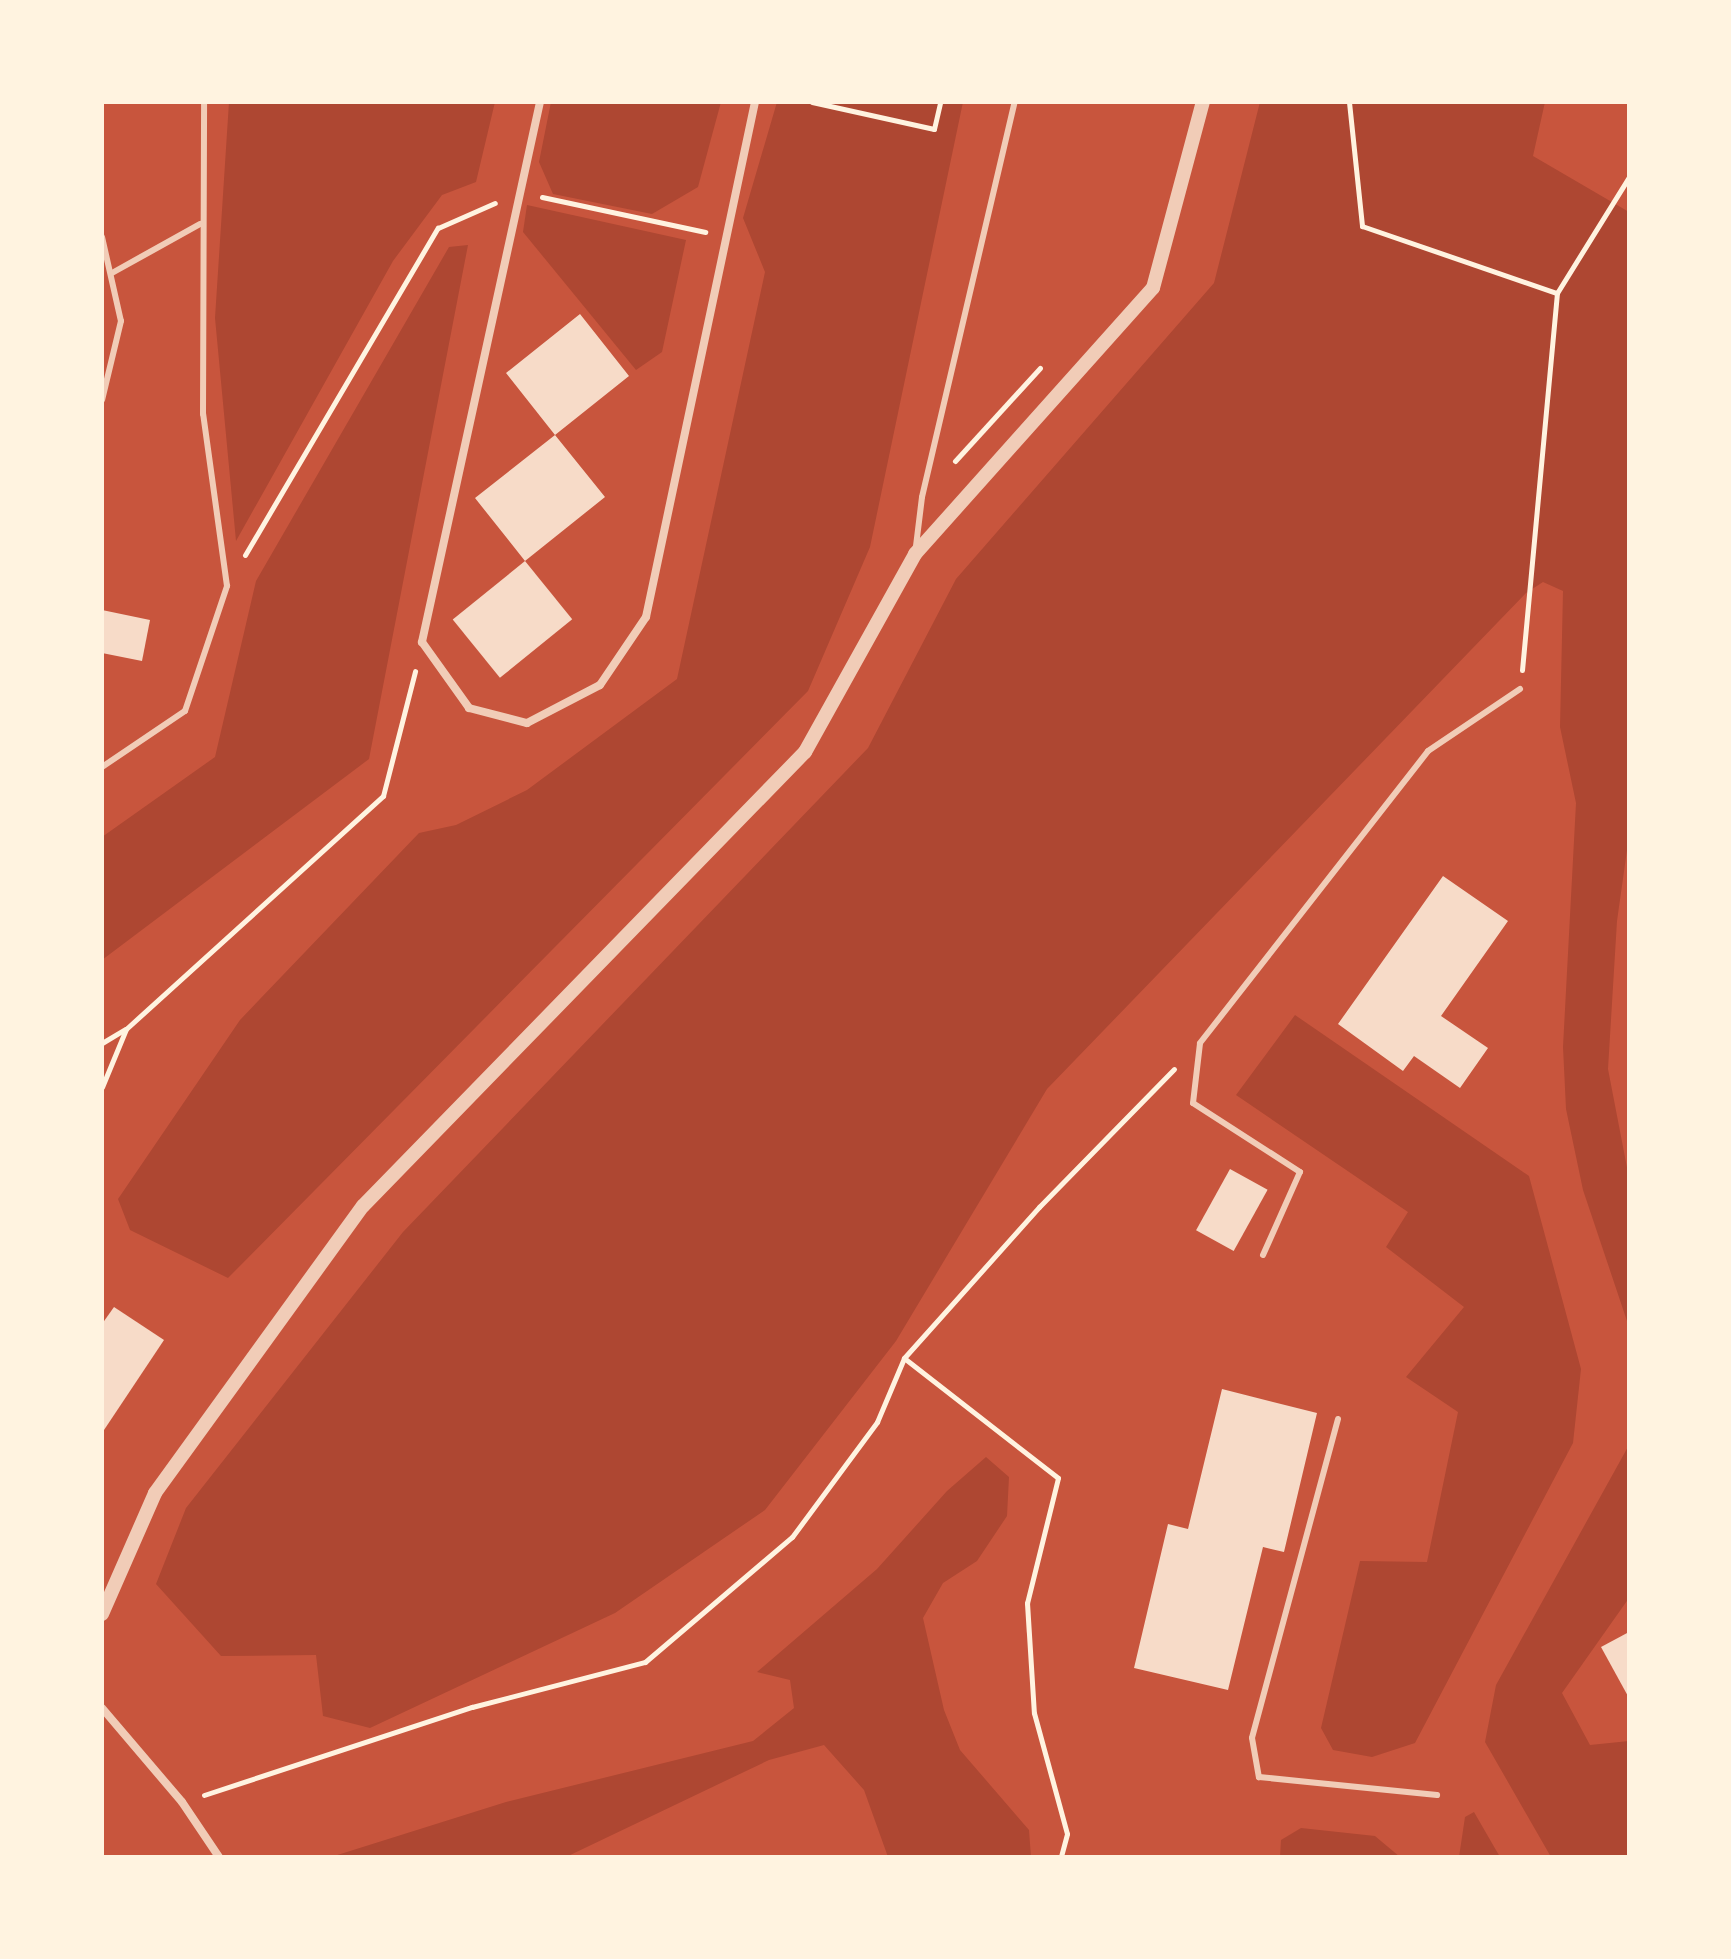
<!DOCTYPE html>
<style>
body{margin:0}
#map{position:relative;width:1731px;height:1959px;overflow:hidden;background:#c8553d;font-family:"Source Sans 3",sans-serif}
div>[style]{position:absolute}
.green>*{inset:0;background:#ae4732}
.building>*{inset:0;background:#f7dbc8;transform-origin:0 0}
.path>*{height:5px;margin:-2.5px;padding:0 2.5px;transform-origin:2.5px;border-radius:2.5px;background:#fff3e0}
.service>*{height:6px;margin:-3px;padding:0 3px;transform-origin:3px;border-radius:3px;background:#f1ccb7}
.minor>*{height:8px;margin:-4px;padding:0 4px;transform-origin:4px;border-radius:4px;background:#f1ccb7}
.tertiary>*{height:14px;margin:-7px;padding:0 7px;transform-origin:7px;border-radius:7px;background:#f1ccb7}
span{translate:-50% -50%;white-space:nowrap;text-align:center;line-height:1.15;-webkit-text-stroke:6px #fff3e0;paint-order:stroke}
.frame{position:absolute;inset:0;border:104px solid #fff3e0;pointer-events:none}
</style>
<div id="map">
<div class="green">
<i style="clip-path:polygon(229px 102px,495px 102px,476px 182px,442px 195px,393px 261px,236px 541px,215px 318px)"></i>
<i style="clip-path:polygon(551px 102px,721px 102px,698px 187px,652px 214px,553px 194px,539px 162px)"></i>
<i style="clip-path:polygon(777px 102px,963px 102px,870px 547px,808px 691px,228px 1278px,130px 1230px,118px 1199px,240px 1020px,419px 833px,456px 825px,527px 790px,677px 679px,765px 272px,743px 218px)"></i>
<i style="clip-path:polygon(1260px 102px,1545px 102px,1533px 156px,1629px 212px,1629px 836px,1617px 921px,1608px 1069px,1629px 1178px,1629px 1327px,1583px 1190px,1566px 1109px,1563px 1047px,1576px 803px,1560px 727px,1563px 591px,1543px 582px,1526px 593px,1047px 1089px,896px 1341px,765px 1510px,615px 1613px,370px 1728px,323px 1716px,316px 1655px,221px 1656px,156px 1584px,186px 1508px,403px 1232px,868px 748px,956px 579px,1214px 283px)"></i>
<i style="clip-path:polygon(527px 205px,686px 240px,662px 352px,636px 370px,523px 232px)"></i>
<i style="clip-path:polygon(468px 245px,369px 759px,102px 960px,102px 837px,215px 757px,256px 581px,449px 247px)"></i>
<i style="clip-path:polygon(1295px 1015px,1529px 1176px,1581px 1369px,1573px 1443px,1415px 1743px,1372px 1757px,1333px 1750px,1321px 1728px,1360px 1561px,1427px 1562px,1458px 1412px,1406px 1377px,1464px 1307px,1386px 1247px,1408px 1212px,1236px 1095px)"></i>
<i style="clip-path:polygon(1629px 1445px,1629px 1598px,1562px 1693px,1590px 1745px,1629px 1741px,1629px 1857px,1551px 1857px,1485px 1742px,1496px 1685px)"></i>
<i style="clip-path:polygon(986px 1457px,1009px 1477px,1007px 1516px,977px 1561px,943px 1583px,923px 1618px,944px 1710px,960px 1750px,1029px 1830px,1031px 1857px,888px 1857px,864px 1790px,824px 1745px,769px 1760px,566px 1857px,331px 1857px,506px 1802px,753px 1741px,794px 1708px,790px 1680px,757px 1672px,877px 1569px,947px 1491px)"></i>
<i style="clip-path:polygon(1474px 1812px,1489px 1838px,1500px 1857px,1459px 1857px,1465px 1817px)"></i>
<i style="clip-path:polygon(1301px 1828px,1375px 1836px,1400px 1857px,1280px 1857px,1281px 1840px)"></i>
</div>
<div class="building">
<i style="clip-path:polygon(580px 314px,629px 376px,555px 435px,605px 497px,525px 561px,475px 498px,555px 435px,506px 373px)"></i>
<i style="left:525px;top:561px;width:75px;height:93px;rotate:51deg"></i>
<i style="clip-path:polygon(102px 610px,150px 620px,142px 661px,102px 653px)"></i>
<i style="clip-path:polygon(1443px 876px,1508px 921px,1441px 1016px,1488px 1048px,1460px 1088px,1414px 1056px,1403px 1071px,1338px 1024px)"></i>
<i style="left:1230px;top:1169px;width:43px;height:70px;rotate:29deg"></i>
<i style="clip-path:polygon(114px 1307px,164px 1340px,102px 1433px,102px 1324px)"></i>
<i style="clip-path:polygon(1222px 1389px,1317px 1413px,1284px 1552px,1263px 1547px,1228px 1690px,1134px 1668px,1168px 1524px,1188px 1529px)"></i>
<i style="clip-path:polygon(1629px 1632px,1629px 1698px,1601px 1647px)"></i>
</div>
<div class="path">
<i style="left:812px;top:102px;width:125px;rotate:12.5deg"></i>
<i style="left:934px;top:129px;width:28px;rotate:-77deg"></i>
<i style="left:1349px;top:102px;width:125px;rotate:84deg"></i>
<i style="left:1362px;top:226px;width:206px;rotate:19deg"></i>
<i style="left:542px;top:197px;width:167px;rotate:12.1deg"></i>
<i style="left:955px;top:461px;width:126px;rotate:-47.6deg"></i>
<i style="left:245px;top:555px;width:380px;rotate:-59.5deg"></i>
<i style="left:438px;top:228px;width:62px;rotate:-23.7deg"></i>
<i style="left:1522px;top:670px;width:379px;rotate:-84.7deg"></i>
<i style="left:1557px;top:293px;width:137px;rotate:-58.2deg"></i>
<i style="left:102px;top:1043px;width:27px;rotate:-31deg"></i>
<i style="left:102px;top:1087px;width:63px;rotate:-67.5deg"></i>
<i style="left:126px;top:1029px;width:347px;rotate:-42.2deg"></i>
<i style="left:383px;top:796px;width:129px;rotate:-75.6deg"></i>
<i style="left:904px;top:1358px;width:195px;rotate:37.9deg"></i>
<i style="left:1058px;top:1478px;width:129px;rotate:103.9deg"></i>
<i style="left:1027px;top:1603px;width:110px;rotate:86.4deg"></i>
<i style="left:1034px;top:1713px;width:125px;rotate:74.7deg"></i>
<i style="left:1067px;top:1834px;width:24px;rotate:105deg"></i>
<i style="left:204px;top:1795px;width:282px;rotate:-18.2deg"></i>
<i style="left:472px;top:1707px;width:179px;rotate:-14.6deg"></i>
<i style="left:645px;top:1662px;width:193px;rotate:-40.4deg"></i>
<i style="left:792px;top:1537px;width:143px;rotate:-53.5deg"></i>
<i style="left:877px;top:1422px;width:69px;rotate:-67.1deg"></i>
<i style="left:904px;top:1358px;width:203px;rotate:-48.2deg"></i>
<i style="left:1039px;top:1207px;width:193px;rotate:-45.6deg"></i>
</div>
<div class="service">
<i style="left:102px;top:237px;width:86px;rotate:77.3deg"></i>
<i style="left:121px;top:321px;width:81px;rotate:103.5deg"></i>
<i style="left:112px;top:273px;width:101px;rotate:-29.1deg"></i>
<i style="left:916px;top:546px;width:49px;rotate:-83deg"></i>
<i style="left:922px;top:497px;width:406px;rotate:-76.8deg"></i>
<i style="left:102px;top:767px;width:100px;rotate:-34deg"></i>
<i style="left:185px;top:711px;width:132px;rotate:-71.4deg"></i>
<i style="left:227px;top:586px;width:174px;rotate:-97.9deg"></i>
<i style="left:203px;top:414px;width:312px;rotate:-89.8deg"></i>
<i style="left:1263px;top:1255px;width:91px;rotate:-66deg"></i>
<i style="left:1300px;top:1172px;width:127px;rotate:-147.2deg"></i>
<i style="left:1193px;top:1103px;width:60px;rotate:-83.3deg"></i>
<i style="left:1200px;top:1043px;width:370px;rotate:-52deg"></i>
<i style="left:1428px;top:751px;width:111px;rotate:-34deg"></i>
<i style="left:1338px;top:1419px;width:330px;rotate:105.1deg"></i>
<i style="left:1252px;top:1738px;width:40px;rotate:80deg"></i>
<i style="left:1259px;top:1777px;width:179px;rotate:5.8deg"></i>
</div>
<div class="minor">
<i style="left:540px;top:102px;width:553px;rotate:102.33deg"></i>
<i style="left:422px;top:642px;width:81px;rotate:54.5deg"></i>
<i style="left:469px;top:708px;width:60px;rotate:14.5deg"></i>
<i style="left:527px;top:723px;width:82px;rotate:-27.5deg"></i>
<i style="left:600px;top:685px;width:82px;rotate:-55.9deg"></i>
<i style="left:646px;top:617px;width:526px;rotate:-78.05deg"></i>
<i style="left:102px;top:1708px;width:123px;rotate:49.6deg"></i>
<i style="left:182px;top:1802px;width:66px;rotate:56.1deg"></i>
</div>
<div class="tertiary">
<i style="left:102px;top:1614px;width:132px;rotate:-66.3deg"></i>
<i style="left:155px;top:1493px;width:354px;rotate:-54.1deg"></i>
<i style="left:363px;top:1206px;width:634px;rotate:-45.77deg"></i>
<i style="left:805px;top:752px;width:227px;rotate:-60.9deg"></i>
<i style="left:915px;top:554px;width:357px;rotate:-48.2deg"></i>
<i style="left:1153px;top:288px;width:193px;rotate:-75deg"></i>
</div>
<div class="frame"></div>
</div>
